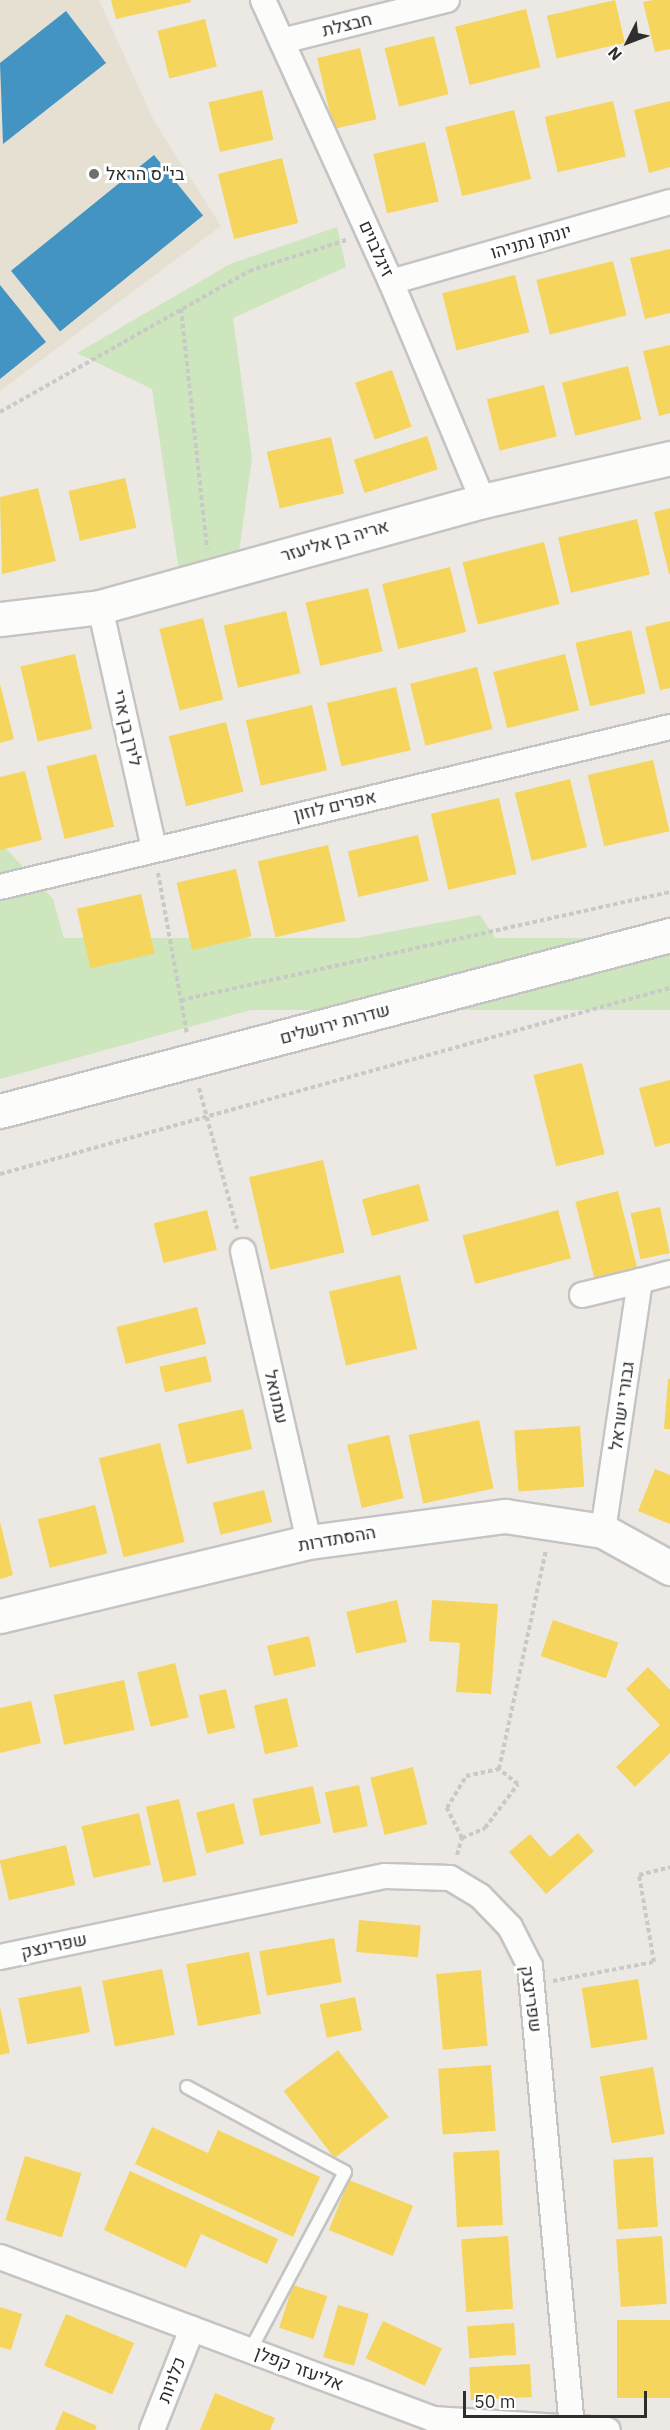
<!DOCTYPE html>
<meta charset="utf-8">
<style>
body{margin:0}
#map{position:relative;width:670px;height:2430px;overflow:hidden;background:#ece8e4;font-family:"IBM Plex Sans",Heebo,sans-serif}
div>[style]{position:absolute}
.education>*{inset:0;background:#e6e0d3}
.green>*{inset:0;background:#cee6be;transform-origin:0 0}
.homes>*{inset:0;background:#f6d55c;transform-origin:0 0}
.schools>*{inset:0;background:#4393c3;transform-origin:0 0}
.path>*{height:4px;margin-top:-2px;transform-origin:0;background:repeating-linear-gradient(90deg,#c9c9c8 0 4.5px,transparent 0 7.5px)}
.roads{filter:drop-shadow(2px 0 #c5c4c5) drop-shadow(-2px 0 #c5c4c5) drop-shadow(0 2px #c5c4c5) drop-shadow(0 -2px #c5c4c5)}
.lane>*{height:12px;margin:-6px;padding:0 6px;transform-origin:6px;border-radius:6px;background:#fcfcfb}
.street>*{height:24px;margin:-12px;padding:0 12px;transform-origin:12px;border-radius:12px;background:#fcfcfb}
.secondary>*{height:33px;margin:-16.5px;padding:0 16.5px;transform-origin:16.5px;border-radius:16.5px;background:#fcfcfb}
.dots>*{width:16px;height:16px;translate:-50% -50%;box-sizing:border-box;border:3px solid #fff;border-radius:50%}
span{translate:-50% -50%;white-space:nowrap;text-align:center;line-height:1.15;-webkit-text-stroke:6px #fff;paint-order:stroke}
.street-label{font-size:18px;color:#2e2e2e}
.poi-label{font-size:18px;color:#2e2e2e}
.left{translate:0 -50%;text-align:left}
.north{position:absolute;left:598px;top:12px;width:60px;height:60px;-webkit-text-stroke:4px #fff;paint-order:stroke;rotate:228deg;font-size:16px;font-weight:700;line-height:24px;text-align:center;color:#2e2e2e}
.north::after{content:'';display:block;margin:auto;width:21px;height:27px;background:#2e2e2e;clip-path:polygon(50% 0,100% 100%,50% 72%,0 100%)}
.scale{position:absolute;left:463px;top:2391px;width:184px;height:27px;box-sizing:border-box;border:3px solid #2e2e2e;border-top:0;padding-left:8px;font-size:18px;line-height:21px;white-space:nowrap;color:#2e2e2e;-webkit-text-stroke:4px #fff;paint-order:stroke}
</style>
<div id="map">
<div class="education">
<i style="clip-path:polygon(0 0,99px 0,154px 121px,221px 226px,0 391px)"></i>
</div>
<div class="green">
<i style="clip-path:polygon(337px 227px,346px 267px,233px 318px,252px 458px,239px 552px,179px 571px,152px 389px,77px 353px,230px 264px)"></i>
<i style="clip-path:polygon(0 842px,53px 899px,78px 990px,480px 915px,498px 942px,0 1079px)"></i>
<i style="left:670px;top:938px;width:72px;height:696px;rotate:90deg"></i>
</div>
<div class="homes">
<i style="clip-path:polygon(111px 0,190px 0,191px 2px,116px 19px)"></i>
<i style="left:615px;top:0;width:44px;height:70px;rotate:77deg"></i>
<i style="clip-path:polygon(653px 0,670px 0,670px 49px,655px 52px,643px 2px)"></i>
<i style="left:526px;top:9px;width:60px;height:73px;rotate:76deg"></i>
<i style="left:205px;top:19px;width:49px;height:49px;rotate:76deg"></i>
<i style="left:434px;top:36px;width:60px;height:51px;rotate:76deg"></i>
<i style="left:360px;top:48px;width:73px;height:44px;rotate:77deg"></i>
<i style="left:262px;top:90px;width:51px;height:55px;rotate:77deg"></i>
<i style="left:613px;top:101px;width:57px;height:70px;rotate:77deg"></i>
<i style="clip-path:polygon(670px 101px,670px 167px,649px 173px,634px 110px)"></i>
<i style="left:514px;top:110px;width:71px;height:71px;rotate:76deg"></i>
<i style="left:425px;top:142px;width:61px;height:53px;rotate:77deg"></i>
<i style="left:282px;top:158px;width:67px;height:66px;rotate:76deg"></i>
<i style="clip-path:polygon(670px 249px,670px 313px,645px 319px,630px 258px)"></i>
<i style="left:613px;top:261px;width:56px;height:79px;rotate:76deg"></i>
<i style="left:515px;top:275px;width:59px;height:75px;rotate:76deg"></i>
<i style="clip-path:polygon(670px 345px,670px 413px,659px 416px,643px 351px)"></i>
<i style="left:628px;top:366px;width:55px;height:68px;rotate:76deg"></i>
<i style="left:392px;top:370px;width:60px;height:39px;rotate:71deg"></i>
<i style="left:544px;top:385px;width:53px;height:59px;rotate:76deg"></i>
<i style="left:427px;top:436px;width:35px;height:77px;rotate:72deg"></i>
<i style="left:331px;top:437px;width:58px;height:66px;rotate:77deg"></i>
<i style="left:125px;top:478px;width:51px;height:58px;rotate:77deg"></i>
<i style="clip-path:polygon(38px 488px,56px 561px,2px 574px,0 497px)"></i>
<i style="clip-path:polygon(670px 508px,670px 574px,669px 574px,654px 512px)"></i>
<i style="left:637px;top:519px;width:57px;height:81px;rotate:77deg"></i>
<i style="left:544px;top:542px;width:64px;height:84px;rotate:76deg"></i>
<i style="left:450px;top:567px;width:67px;height:70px;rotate:76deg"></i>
<i style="left:368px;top:588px;width:65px;height:64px;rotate:77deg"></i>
<i style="left:286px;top:611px;width:64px;height:64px;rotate:77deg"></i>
<i style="left:203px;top:618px;width:84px;height:45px;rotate:76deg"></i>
<i style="clip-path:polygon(670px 621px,670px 688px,660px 690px,645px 627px)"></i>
<i style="left:631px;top:630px;width:65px;height:57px;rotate:77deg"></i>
<i style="left:75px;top:654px;width:77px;height:56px;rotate:77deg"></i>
<i style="left:565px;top:654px;width:58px;height:74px;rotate:76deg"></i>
<i style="left:477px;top:667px;width:64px;height:69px;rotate:76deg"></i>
<i style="clip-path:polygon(0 684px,14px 739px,0 743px)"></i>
<i style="left:396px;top:687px;width:65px;height:71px;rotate:77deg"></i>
<i style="left:312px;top:705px;width:67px;height:68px;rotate:77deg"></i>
<i style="left:226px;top:722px;width:72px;height:59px;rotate:76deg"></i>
<i style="left:96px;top:754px;width:75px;height:51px;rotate:76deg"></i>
<i style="left:653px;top:760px;width:73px;height:67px;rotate:77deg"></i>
<i style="clip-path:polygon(25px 771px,42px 840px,0 850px,0 777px)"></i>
<i style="left:570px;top:779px;width:70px;height:57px;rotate:76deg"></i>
<i style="left:499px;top:798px;width:78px;height:70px;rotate:77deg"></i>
<i style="left:418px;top:835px;width:47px;height:72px;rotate:77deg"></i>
<i style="left:328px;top:845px;width:78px;height:72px;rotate:77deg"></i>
<i style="left:236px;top:869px;width:69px;height:61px;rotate:77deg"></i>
<i style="left:141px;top:894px;width:61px;height:66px;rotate:77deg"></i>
<i style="left:582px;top:1063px;width:94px;height:50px;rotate:76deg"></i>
<i style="clip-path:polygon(670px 1080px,670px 1143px,655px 1147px,639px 1088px)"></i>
<i style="left:323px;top:1160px;width:95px;height:76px;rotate:77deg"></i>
<i style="left:419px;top:1184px;width:38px;height:59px;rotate:75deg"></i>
<i style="left:618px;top:1191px;width:81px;height:44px;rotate:76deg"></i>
<i style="left:660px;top:1207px;width:47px;height:30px;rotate:78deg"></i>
<i style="left:207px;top:1210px;width:41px;height:55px;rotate:76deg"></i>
<i style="left:558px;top:1210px;width:50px;height:99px;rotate:75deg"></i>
<i style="left:400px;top:1275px;width:76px;height:73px;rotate:77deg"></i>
<i style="left:197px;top:1307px;width:38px;height:83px;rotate:76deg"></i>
<i style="left:206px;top:1356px;width:26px;height:48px;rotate:77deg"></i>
<i style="clip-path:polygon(668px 1379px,670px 1379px,670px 1429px,664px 1429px)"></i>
<i style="left:243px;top:1409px;width:41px;height:67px;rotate:77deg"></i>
<i style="left:479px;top:1420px;width:70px;height:72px;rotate:78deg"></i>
<i style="left:580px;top:1426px;width:61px;height:66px;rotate:86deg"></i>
<i style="left:389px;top:1435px;width:65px;height:43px;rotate:77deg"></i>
<i style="left:160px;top:1443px;width:102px;height:63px;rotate:76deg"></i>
<i style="clip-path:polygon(655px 1469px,670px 1475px,670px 1524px,638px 1511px)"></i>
<i style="left:264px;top:1490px;width:33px;height:53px;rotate:76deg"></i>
<i style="left:95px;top:1505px;width:50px;height:59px;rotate:76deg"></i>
<i style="clip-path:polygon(0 1522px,13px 1575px,0 1579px)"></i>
<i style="left:397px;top:1600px;width:43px;height:52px;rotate:77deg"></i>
<i style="clip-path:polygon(432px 1600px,498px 1604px,491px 1694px,456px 1692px,460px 1643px,429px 1641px)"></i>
<i style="left:553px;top:1620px;width:69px;height:38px;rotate:19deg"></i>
<i style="left:309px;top:1636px;width:31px;height:43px;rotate:77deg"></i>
<i style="left:175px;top:1663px;width:56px;height:39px;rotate:76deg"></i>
<i style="clip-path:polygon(648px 1667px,670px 1690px,670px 1753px,635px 1787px,616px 1767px,660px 1725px,626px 1689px)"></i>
<i style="left:124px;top:1680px;width:51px;height:72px;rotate:78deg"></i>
<i style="left:226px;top:1689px;width:40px;height:28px;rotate:77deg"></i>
<i style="left:287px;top:1698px;width:50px;height:34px;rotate:77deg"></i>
<i style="clip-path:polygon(31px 1701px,41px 1743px,0 1753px,0 1708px)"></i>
<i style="left:413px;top:1767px;width:59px;height:44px;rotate:76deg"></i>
<i style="left:359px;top:1785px;width:42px;height:35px;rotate:78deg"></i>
<i style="left:313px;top:1786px;width:38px;height:62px;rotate:78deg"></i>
<i style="left:179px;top:1799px;width:78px;height:34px;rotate:77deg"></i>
<i style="left:234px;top:1803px;width:42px;height:39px;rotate:76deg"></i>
<i style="left:139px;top:1813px;width:53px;height:59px;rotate:77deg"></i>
<i style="clip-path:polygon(578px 1833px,594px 1851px,546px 1894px,509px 1852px,530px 1834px,550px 1857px)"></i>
<i style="left:66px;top:1845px;width:41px;height:68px;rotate:77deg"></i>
<i style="left:359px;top:1920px;width:62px;height:32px;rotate:5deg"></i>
<i style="left:334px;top:1938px;width:45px;height:76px;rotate:80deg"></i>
<i style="left:249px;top:1952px;width:63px;height:64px;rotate:79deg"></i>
<i style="left:162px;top:1969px;width:67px;height:61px;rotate:79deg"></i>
<i style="left:481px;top:1970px;width:76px;height:45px;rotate:85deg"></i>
<i style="left:638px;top:1979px;width:61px;height:57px;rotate:81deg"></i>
<i style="left:81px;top:1986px;width:47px;height:64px;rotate:79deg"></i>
<i style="left:355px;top:1997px;width:34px;height:36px;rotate:78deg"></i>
<i style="clip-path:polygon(0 2007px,10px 2053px,0 2055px)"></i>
<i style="left:338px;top:2050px;width:84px;height:68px;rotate:53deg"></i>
<i style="left:491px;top:2065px;width:66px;height:53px;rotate:86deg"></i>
<i style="left:653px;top:2067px;width:68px;height:54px;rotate:80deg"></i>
<i style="clip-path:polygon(152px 2127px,208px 2153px,218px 2130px,320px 2177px,293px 2237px,135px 2164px)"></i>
<i style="left:499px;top:2150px;width:75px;height:46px;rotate:87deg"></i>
<i style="left:25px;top:2156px;width:59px;height:67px;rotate:17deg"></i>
<i style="left:653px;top:2157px;width:70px;height:40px;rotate:86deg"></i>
<i style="clip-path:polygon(130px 2171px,278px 2239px,267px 2264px,201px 2234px,186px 2268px,104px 2230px)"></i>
<i style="left:349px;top:2180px;width:69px;height:54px;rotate:22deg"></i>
<i style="left:508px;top:2236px;width:73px;height:47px;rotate:86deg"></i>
<i style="left:662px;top:2236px;width:68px;height:46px;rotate:86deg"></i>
<i style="left:293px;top:2285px;width:36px;height:45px;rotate:18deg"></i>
<i style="left:338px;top:2305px;width:32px;height:54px;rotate:16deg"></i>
<i style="clip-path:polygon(0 2307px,22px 2314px,11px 2350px,0 2347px)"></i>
<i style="left:66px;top:2314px;width:74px;height:56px;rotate:23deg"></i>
<i style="left:670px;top:2320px;width:78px;height:53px;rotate:90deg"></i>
<i style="left:383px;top:2321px;width:65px;height:41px;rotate:25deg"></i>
<i style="left:514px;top:2323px;width:32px;height:47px;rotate:86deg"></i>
<i style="left:530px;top:2364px;width:33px;height:61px;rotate:87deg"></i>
<i style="clip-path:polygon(215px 2393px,275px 2418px,270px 2430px,200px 2430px)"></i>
<i style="clip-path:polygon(63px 2411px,97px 2426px,95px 2430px,55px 2430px)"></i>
</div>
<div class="schools">
<i style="clip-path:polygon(66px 11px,106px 63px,3px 144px,0 63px)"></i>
<i style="left:154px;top:155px;width:78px;height:184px;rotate:51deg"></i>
<i style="clip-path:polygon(0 285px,46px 342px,0 379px)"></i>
</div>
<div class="path">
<i style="left:181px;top:309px;width:241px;rotate:83.8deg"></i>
<i style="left:0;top:412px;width:286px;rotate:-29.5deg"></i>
<i style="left:249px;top:271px;width:102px;rotate:-17.7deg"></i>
<i style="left:158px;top:873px;width:164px;rotate:79.8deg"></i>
<i style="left:181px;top:1000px;width:501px;rotate:-12.45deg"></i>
<i style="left:199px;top:1088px;width:146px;rotate:74.9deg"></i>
<i style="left:0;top:1174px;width:695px;rotate:-15.52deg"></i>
<i style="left:462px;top:1838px;width:34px;rotate:-117deg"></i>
<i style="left:447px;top:1808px;width:37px;rotate:-59deg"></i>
<i style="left:466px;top:1776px;width:34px;rotate:-12deg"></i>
<i style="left:457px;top:1855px;width:18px;rotate:-74deg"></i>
<i style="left:462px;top:1838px;width:25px;rotate:-23deg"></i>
<i style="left:485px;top:1828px;width:55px;rotate:-53.1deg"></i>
<i style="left:518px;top:1784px;width:24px;rotate:-142deg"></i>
<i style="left:499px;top:1769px;width:224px;rotate:-77.9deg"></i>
<i style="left:553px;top:1981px;width:103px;rotate:-10.7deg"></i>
<i style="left:654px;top:1962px;width:88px;rotate:-99.8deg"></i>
<i style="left:639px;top:1875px;width:32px;rotate:-14deg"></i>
</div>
<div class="roads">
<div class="lane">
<i style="left:187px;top:2087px;width:179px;rotate:28.3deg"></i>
<i style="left:345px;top:2172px;width:203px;rotate:118deg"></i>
</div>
<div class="street">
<i style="left:263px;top:0;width:310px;rotate:65.6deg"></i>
<i style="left:391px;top:282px;width:238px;rotate:67.2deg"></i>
<i style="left:282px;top:41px;width:170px;rotate:-14deg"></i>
<i style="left:391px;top:282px;width:290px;rotate:-16deg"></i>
<i style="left:100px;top:607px;width:248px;rotate:77.4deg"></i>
<i style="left:0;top:887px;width:689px;rotate:-13.43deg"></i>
<i style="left:243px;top:1251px;width:298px;rotate:77.2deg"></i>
<i style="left:582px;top:1295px;width:60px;rotate:-13.6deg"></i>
<i style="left:603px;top:1531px;width:253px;rotate:-81.6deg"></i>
<i style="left:640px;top:1281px;width:31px;rotate:-15deg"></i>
<i style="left:0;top:1957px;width:393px;rotate:-11.9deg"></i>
<i style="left:385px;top:1876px;width:65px;rotate:1.8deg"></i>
<i style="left:450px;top:1878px;width:35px;rotate:31deg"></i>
<i style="left:480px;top:1896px;width:43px;rotate:45.9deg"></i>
<i style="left:510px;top:1927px;width:44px;rotate:62.9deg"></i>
<i style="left:530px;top:1966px;width:466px;rotate:84.8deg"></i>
<i style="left:0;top:2257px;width:462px;rotate:20.5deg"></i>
<i style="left:433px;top:2419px;width:175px;rotate:3.6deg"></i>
<i style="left:152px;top:2430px;width:109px;rotate:-68.4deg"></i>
</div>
<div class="secondary">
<i style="left:0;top:619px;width:101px;rotate:-6.8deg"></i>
<i style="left:100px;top:607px;width:397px;rotate:-15.5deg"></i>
<i style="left:483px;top:501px;width:192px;rotate:-12.9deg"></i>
<i style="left:0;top:1111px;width:693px;rotate:-14.72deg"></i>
<i style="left:0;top:1616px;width:318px;rotate:-13.5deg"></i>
<i style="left:309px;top:1542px;width:198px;rotate:-7.6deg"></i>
<i style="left:505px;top:1516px;width:99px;rotate:8.7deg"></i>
<i style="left:603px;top:1531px;width:77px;rotate:28.9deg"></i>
</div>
</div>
<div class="dots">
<i style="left:94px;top:174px;background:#706f6e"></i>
</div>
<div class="street-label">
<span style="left:347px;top:25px;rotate:-14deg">חבצלת</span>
<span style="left:531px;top:242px;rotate:-16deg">יונתן נתניהו</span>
<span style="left:376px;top:249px;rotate:66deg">זיגלבוים</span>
<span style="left:335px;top:541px;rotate:-16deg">אריה בן אליעזר</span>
<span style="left:127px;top:728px;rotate:77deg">לירן בן ארי</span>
<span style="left:335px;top:806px;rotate:-13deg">אפרים לוזון</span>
<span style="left:335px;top:1024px;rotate:-15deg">שדרות ירושלים</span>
<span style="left:276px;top:1397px;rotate:77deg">עמנואל</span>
<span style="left:622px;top:1406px;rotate:-82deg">גבורי ישראל</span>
<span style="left:337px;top:1539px;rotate:-10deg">ההסתדרות</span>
<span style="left:54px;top:1946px;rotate:-12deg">שפרינצק</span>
<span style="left:531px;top:1999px;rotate:82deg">שפרינצק</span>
<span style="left:299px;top:2369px;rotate:21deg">אליעזר קפלן</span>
<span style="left:172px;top:2380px;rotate:-69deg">כלניות</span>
</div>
<div class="poi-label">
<span class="left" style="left:106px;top:174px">בי"ס הראל</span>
</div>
<div class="north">N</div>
<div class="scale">50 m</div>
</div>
